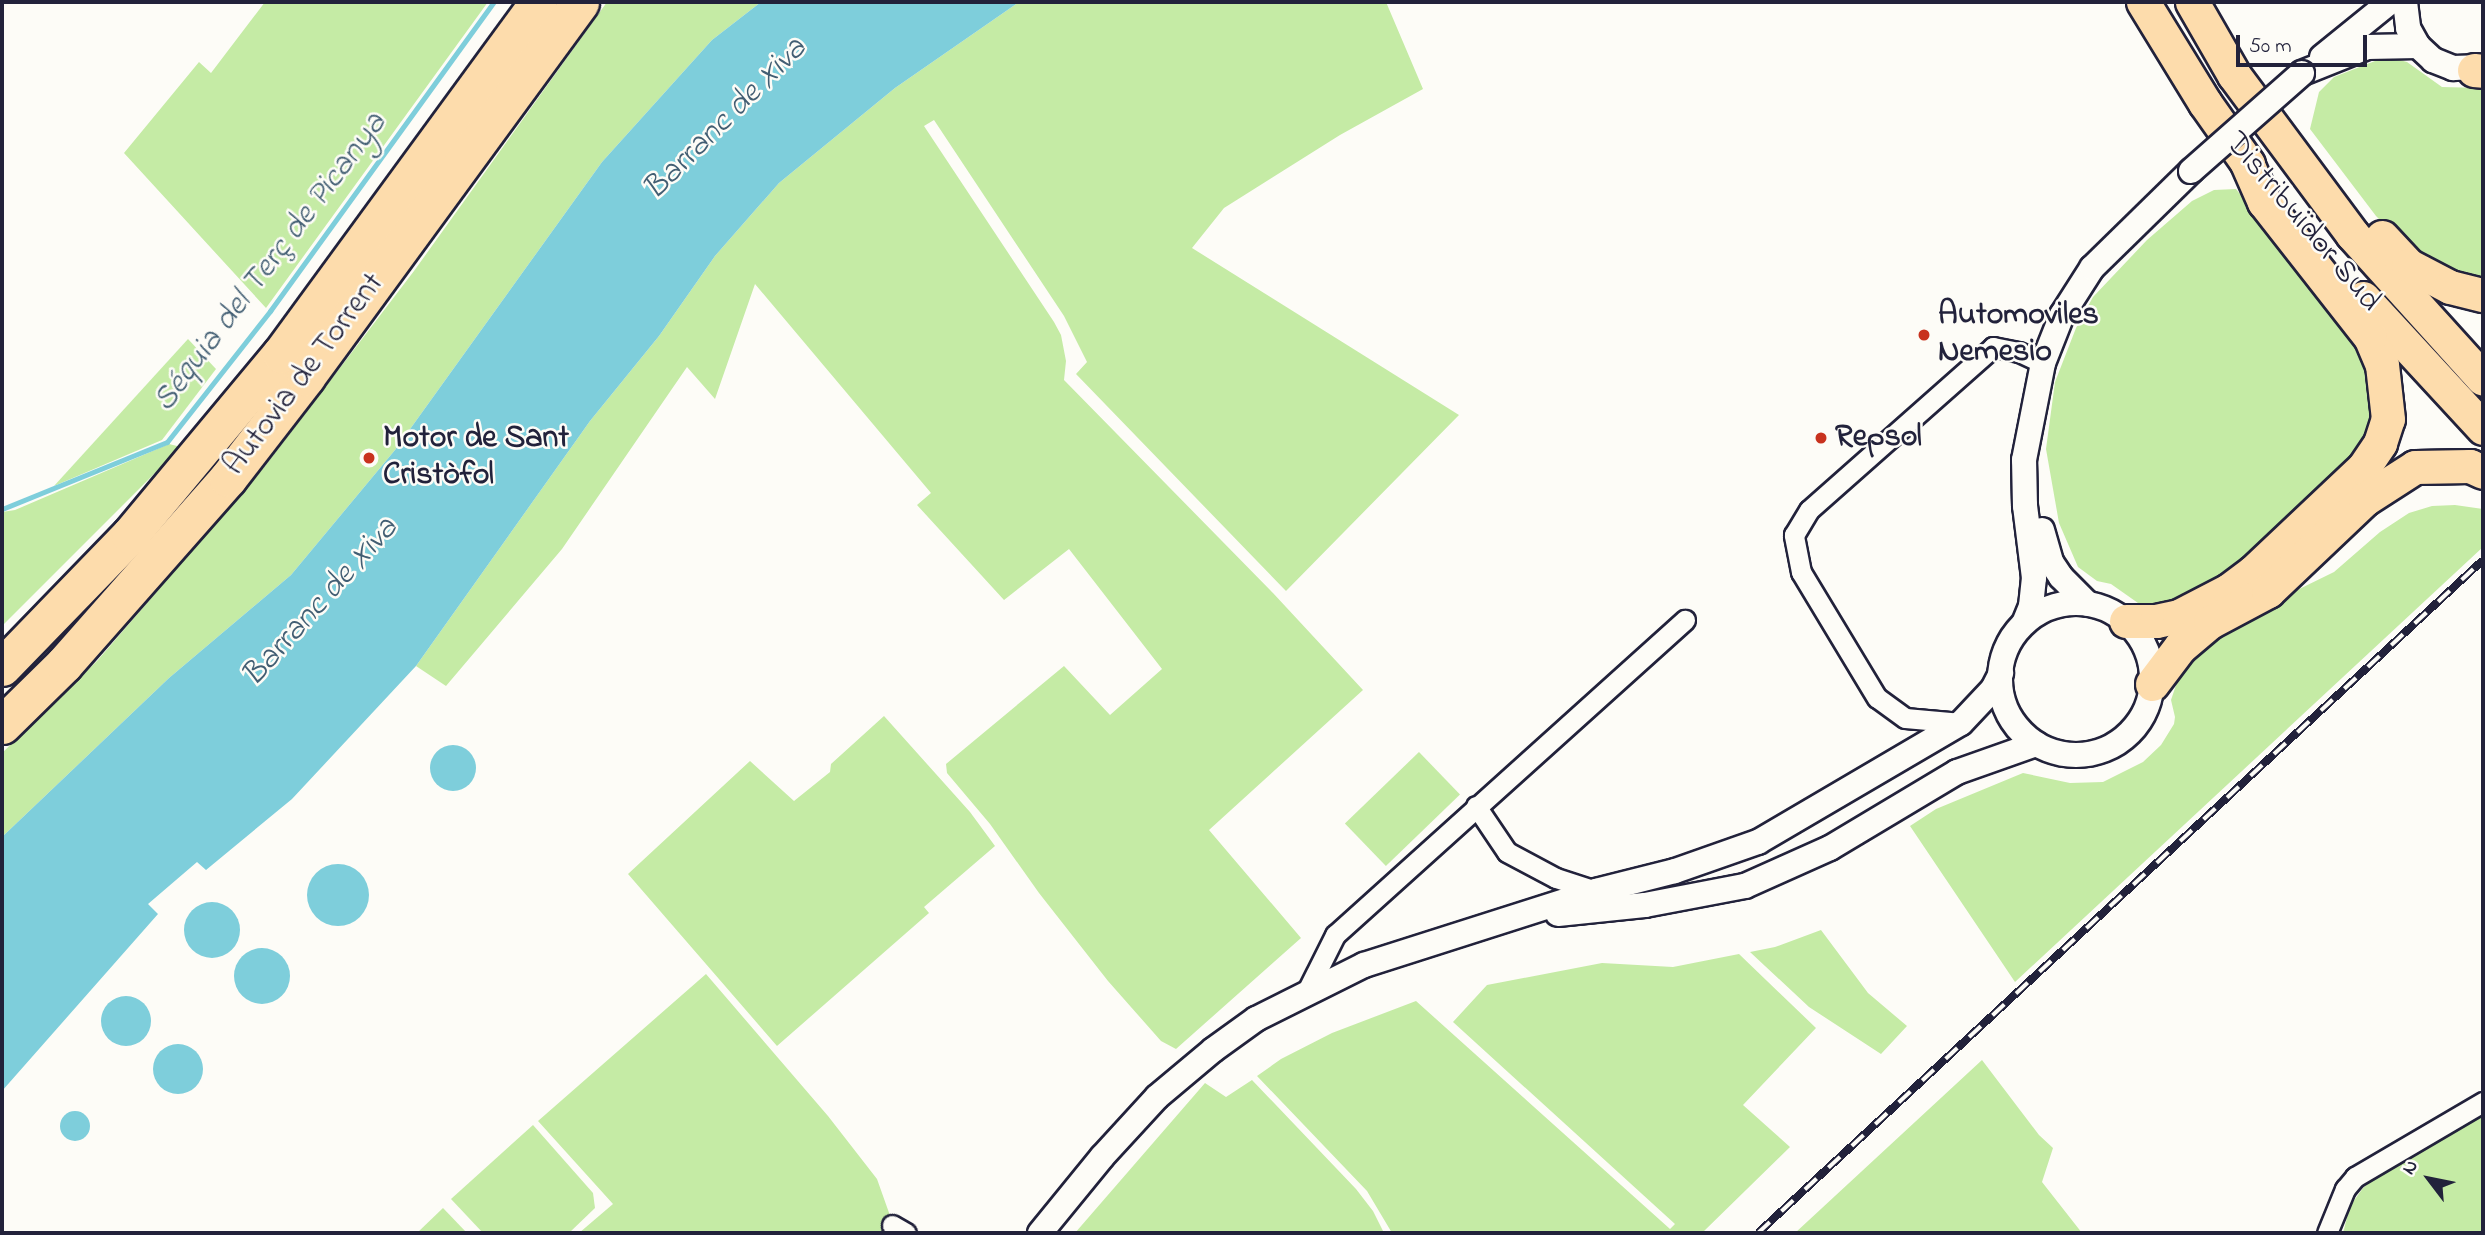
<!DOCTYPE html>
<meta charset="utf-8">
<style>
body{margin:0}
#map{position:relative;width:2485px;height:1235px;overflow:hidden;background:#fdfcf7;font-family:"Indie Flower",sans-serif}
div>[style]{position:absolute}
.green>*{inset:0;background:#c5eba5;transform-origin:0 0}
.water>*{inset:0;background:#7ecedb}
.round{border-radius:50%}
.stream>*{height:5px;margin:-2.5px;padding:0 2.5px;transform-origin:2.5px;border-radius:2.5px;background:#7ecedb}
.roads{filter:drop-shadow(2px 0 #22223b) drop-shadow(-2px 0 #22223b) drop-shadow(0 2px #22223b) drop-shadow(0 -2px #22223b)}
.minor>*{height:19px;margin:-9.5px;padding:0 9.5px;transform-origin:9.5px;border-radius:9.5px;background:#fdfcf7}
.tertiary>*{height:24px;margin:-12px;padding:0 12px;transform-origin:12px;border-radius:12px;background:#fdfcf7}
.tertiary>.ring{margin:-12px;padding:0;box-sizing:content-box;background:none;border:24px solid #fdfcf7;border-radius:50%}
.trunk>*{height:33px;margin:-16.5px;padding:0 16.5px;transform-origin:16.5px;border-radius:16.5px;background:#fddcac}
.motorway>*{height:37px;margin:-18.5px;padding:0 18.5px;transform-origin:18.5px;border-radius:18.5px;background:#fddcac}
.rail>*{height:8px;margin-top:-4px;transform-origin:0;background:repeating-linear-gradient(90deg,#fdfcf7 0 16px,#22223b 0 32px);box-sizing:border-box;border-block:2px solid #22223b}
.bridges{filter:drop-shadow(2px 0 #22223b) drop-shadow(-2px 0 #22223b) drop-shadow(0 2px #22223b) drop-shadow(0 -2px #22223b)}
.tertiary-bridge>*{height:24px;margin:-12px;padding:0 12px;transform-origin:12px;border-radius:12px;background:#fdfcf7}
.dots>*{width:19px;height:19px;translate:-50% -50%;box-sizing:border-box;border:4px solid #fdfcf7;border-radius:50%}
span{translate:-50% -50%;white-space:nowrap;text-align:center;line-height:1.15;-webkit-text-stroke:5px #fdfcf7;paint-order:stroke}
.street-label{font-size:32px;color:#22223b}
.poi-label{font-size:32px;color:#22223b;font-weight:700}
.left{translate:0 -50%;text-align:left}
.water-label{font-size:33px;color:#425e73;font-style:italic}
.frame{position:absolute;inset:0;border:4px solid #22223b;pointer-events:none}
.north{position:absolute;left:2394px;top:1144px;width:70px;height:70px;-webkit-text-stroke:5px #fdfcf7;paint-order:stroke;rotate:302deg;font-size:19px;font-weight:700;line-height:28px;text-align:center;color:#22223b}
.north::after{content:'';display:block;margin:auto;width:24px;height:32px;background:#22223b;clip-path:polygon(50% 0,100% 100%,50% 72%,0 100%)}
.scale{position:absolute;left:2236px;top:35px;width:131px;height:32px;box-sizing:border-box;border:4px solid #22223b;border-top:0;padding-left:9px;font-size:21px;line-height:24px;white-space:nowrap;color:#22223b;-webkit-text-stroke:5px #fdfcf7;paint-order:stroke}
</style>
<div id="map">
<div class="green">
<i style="clip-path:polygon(265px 2px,488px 2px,266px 308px,124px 153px,199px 62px,211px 73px)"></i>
<i style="clip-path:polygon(607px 2px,761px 2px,712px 40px,602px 162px,395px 450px,291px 575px,169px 678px,2px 837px,2px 753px,97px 661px,265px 466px,414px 271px)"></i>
<i style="clip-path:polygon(1019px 2px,1386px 2px,1423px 89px,1340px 135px,1224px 208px,1192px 248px,1459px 415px,1286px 591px,1076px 374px,1087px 362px,1064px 316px,934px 120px,924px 126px,1054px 322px,1061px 335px,1066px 361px,1064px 380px,1273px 593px,1363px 690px,1209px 830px,1301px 938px,1176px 1049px,1161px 1041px,1108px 981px,1039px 893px,990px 824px,947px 773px,946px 764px,1064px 666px,1110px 715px,1162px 669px,1069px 549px,1004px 600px,917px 505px,931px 493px,755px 284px,715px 399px,687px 367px,562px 549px,446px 686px,416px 666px,590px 421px,659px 336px,715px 256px,779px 183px,895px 88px)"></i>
<i style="clip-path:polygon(2396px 59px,2407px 62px,2442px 87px,2483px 88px,2483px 281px,2464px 278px,2404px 244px,2376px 216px,2310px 129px,2319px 92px,2334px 77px,2375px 61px)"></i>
<i style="clip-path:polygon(2236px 189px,2362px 349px,2374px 405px,2365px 448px,2229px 577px,2162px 605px,2138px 603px,2111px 584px,2097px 581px,2078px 567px,2059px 523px,2046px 449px,2055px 382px,2076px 328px,2093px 297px,2147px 240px,2192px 201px,2214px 190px)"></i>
<i style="clip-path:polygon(188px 339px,216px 369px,162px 440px,54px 486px)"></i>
<i style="clip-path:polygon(169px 444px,181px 447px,2px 626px,2px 512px,15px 510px)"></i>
<i style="clip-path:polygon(2455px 505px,2483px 509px,2483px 547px,2015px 982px,1910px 826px,1936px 809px,2023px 773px,2070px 783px,2103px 782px,2143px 762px,2161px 745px,2174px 724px,2175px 717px,2171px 700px,2178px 679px,2210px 641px,2279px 599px,2334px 572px,2380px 532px,2409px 513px,2432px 506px)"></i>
<i style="clip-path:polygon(884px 716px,970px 812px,995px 846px,924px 907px,929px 913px,777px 1046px,628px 874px,750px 761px,794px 801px,830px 772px,831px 764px)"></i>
<i style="left:1419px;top:752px;width:59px;height:103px;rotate:46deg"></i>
<i style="clip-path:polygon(1821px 930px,1868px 993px,1907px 1026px,1881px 1054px,1809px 1007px,1750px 952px,1775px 947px)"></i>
<i style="clip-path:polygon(1739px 954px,1816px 1028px,1743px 1105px,1790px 1147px,1702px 1233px,1392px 1233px,1367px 1191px,1257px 1076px,1281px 1059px,1332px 1033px,1416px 1001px,1670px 1229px,1675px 1224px,1453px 1022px,1487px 985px,1602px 963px,1673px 967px)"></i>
<i style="clip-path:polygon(706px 974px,828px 1116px,877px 1179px,893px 1224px,883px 1233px,579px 1233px,613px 1204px,538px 1121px)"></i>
<i style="clip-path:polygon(1982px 1060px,2039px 1135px,2053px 1148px,2042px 1182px,2082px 1233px,1795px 1233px)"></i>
<i style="clip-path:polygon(1252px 1080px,1356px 1189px,1373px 1211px,1384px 1233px,1075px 1233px,1205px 1083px,1226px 1097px)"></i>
<i style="clip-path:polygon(2483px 1111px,2483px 1233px,2343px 1233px,2350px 1206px,2363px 1188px,2384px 1170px)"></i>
<i style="clip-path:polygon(533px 1125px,593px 1193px,595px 1208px,569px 1233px,483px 1233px,451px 1199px)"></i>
<i style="clip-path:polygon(443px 1208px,467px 1233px,417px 1233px)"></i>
</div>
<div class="water">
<i style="clip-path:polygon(761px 2px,1019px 2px,895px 88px,779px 183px,715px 256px,659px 336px,590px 421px,416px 666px,292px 799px,206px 870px,197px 862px,148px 904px,158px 914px,2px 1091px,2px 837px,169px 678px,291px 575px,395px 450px,602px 162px,712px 40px)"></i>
<i class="round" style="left:430px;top:745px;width:46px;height:46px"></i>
<i class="round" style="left:307px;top:864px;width:62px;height:62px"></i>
<i class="round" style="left:184px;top:902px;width:56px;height:56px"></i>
<i class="round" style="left:234px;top:948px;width:56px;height:56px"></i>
<i class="round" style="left:101px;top:996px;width:50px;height:50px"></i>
<i class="round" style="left:153px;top:1044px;width:50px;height:50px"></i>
<i class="round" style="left:60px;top:1111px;width:30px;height:30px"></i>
</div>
<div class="stream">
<i style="left:2px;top:509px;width:178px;rotate:-22.1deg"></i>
<i style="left:167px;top:442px;width:167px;rotate:-51.8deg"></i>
<i style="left:270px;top:311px;width:382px;rotate:-54.1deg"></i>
</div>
<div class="roads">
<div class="minor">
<i style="left:1961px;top:723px;width:56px;rotate:-174.9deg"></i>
<i style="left:1905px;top:718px;width:34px;rotate:-144deg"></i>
<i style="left:1877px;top:698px;width:147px;rotate:-121.1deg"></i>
<i style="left:1801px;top:572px;width:38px;rotate:-101deg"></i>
<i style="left:1794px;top:535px;width:29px;rotate:-59deg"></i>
<i style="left:1809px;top:510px;width:246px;rotate:-41.5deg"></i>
<i style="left:1993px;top:347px;width:26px;rotate:11deg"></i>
<i style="left:2019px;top:352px;width:26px;rotate:25deg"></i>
<i style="left:1476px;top:806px;width:55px;rotate:56deg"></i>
<i style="left:1507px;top:852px;width:55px;rotate:28deg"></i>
<i style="left:1556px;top:878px;width:42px;rotate:18deg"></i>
<i style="left:1307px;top:991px;width:63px;rotate:-63.4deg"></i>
<i style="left:1335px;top:935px;width:471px;rotate:-42deg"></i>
<i style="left:892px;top:1225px;width:16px;rotate:30deg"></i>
<i style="left:2327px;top:1233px;width:48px;rotate:-67.8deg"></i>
<i style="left:2345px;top:1189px;width:16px;rotate:-50deg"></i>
<i style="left:2355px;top:1177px;width:148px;rotate:-30.4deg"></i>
</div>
<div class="tertiary">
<i style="left:2405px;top:2px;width:26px;rotate:83deg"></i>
<i style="left:2408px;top:28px;width:21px;rotate:61deg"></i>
<i style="left:2418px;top:46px;width:21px;rotate:43deg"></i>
<i style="left:2433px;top:60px;width:22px;rotate:22deg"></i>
<i style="left:2453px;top:68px;width:30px;rotate:-2deg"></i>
<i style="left:2322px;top:57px;width:87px;rotate:-39deg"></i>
<i style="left:2302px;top:73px;width:70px;rotate:-21.8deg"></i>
<i style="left:2367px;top:47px;width:51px;rotate:-1.1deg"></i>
<i style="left:2042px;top:530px;width:33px;rotate:74deg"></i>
<i style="left:2051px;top:562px;width:18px;rotate:56deg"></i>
<i style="left:2061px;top:577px;width:38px;rotate:45deg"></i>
<i class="ring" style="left:2000px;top:603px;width:128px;height:128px"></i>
<i style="left:2025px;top:621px;width:16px;rotate:-68deg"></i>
<i style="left:2031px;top:606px;width:28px;rotate:-84deg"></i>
<i style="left:2034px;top:578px;width:73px;rotate:-97.1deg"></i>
<i style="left:2025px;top:506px;width:46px;rotate:-91.2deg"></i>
<i style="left:2024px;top:460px;width:99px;rotate:-78.9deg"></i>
<i style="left:2043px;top:363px;width:52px;rotate:-68.4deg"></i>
<i style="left:2062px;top:315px;width:56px;rotate:-57.4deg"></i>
<i style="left:2092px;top:268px;width:139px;rotate:-44.4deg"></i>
<i style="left:1558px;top:914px;width:87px;rotate:-5.9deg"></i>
<i style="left:1645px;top:905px;width:102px;rotate:-10.8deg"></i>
<i style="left:1745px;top:886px;width:93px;rotate:-24.1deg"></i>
<i style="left:1830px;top:848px;width:148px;rotate:-30.9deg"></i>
<i style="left:1957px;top:772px;width:84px;rotate:-19.5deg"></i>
<i style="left:1040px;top:1233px;width:98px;rotate:-50.8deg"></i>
<i style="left:1102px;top:1157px;width:81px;rotate:-47.5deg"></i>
<i style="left:1157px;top:1097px;width:73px;rotate:-40deg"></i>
<i style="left:1213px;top:1050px;width:53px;rotate:-35.8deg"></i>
<i style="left:1256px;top:1019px;width:121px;rotate:-26.6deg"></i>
<i style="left:1364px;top:965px;width:244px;rotate:-17.7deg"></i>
<i style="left:1596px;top:891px;width:81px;rotate:-14.2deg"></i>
<i style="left:1675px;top:871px;width:88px;rotate:-19.3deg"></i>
<i style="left:1758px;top:842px;width:235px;rotate:-30.4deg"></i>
<i style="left:1961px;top:723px;width:47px;rotate:-46.7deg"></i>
<i style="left:1993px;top:689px;width:18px;rotate:-63deg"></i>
</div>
<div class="trunk">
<i style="left:2143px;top:2px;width:119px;rotate:58.5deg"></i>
<i style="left:2205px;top:103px;width:75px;rotate:54.8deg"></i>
<i style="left:2192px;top:2px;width:84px;rotate:60.1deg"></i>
<i style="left:2234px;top:75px;width:198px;rotate:53.4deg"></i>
<i style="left:2352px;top:234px;width:195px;rotate:47.9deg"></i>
<i style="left:2474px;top:70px;width:9px;rotate:6deg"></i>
<i style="left:2382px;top:237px;width:38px;rotate:47deg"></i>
<i style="left:2408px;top:265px;width:47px;rotate:27.6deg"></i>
<i style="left:2450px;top:287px;width:34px;rotate:14deg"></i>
<i style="left:2363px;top:298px;width:177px;rotate:47.3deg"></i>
<i style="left:2126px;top:621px;width:30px"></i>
<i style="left:2156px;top:621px;width:24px;rotate:-12deg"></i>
<i style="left:2179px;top:616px;width:56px;rotate:-27.5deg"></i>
<i style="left:2229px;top:590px;width:30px;rotate:-37deg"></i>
<i style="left:2253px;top:572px;width:153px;rotate:-43.4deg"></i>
<i style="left:2364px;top:467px;width:29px;rotate:-56deg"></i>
<i style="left:2380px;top:443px;width:25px;rotate:-72deg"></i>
<i style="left:2388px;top:419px;width:54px;rotate:-96.3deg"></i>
<i style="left:2382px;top:365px;width:30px;rotate:-113deg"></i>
<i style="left:2370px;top:337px;width:172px;rotate:-128.1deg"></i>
<i style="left:2264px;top:202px;width:43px;rotate:-113.6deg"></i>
<i style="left:2152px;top:684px;width:46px;rotate:-52.9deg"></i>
<i style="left:2180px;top:647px;width:39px;rotate:-40deg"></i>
<i style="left:2210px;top:622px;width:66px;rotate:-28.1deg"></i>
<i style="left:2268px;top:591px;width:134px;rotate:-43.5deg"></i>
<i style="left:2365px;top:499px;width:59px;rotate:-32.6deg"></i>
<i style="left:2415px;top:467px;width:55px;rotate:-1deg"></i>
<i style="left:2470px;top:466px;width:14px;rotate:25deg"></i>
</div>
<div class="motorway">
<i style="left:2px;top:667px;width:184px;rotate:-45.9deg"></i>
<i style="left:130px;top:535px;width:236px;rotate:-50.2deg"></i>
<i style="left:281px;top:354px;width:436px;rotate:-53.8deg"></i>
<i style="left:2px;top:725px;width:87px;rotate:-44.5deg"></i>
<i style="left:64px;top:664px;width:248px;rotate:-48.6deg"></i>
<i style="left:228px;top:478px;width:128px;rotate:-52.3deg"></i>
<i style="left:306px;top:377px;width:464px;rotate:-53.8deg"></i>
</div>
</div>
<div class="rail">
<i style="left:1758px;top:1233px;width:989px;rotate:-42.87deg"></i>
</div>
<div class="bridges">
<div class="tertiary-bridge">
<i style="left:2191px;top:171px;width:148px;rotate:-41.4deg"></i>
</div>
</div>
<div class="dots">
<i style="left:1924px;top:335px;background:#c8321e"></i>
<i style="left:1821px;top:438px;background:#c8321e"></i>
<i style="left:369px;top:458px;background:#c8321e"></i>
</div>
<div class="street-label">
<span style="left:2302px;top:223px;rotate:50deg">Distribuïdor Sud</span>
<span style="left:305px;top:375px;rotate:-53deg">Autovia de Torrent</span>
</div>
<div class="poi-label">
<span class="left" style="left:1938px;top:335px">Automoviles<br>Nemesio</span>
<span class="left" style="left:1835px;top:438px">Repsol</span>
<span class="left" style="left:383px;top:458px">Motor de Sant<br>Cristòfol</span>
</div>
<div class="water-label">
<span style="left:726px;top:120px;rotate:-45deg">Barranc de Xiva</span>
<span style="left:271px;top:263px;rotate:-53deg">Séquia del Terç de Picanya</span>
<span style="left:321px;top:603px;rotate:-48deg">Barranc de Xiva</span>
</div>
<div class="frame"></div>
<div class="north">N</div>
<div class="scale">50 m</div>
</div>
